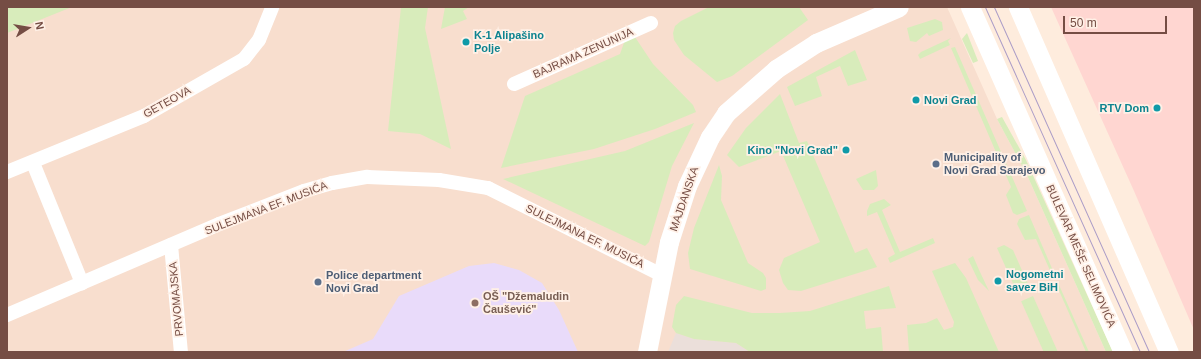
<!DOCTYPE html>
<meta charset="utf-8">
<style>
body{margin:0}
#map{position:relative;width:1201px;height:359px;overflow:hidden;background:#feecdd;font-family:Helvetica,sans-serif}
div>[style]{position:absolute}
.residential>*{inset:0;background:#f8dece}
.commercial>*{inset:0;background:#ffd6d1}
.industrial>*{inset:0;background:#ebdfda}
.education>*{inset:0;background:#e9dbfa}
.green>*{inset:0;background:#d8ecbb;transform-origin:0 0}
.street>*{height:14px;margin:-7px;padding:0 7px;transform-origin:7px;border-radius:7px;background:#fff}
.secondary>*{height:19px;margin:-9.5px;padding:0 9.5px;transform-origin:9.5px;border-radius:9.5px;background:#fff}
.tram>*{height:1px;margin:-0.5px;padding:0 0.5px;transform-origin:0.5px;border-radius:0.5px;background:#ac9dc7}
.dots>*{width:11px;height:11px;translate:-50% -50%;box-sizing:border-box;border:2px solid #fff0e6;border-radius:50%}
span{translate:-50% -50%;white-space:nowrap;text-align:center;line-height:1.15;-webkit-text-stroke:3.5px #fff0e6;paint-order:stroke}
.culture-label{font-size:11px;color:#0d838f;font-weight:700}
.left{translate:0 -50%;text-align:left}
.right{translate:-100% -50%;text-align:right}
.street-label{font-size:11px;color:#754d44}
.service-label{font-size:11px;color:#4e5e75;font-weight:700}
.education-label{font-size:11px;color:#785e54;font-weight:700}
.frame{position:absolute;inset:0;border:8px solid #754d44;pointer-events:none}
.north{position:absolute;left:8px;top:8px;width:40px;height:40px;-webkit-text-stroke:3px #fff0e6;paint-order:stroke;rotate:78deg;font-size:11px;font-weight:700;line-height:16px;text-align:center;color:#754d44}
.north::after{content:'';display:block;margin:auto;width:14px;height:18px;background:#754d44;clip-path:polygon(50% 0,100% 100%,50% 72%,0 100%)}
.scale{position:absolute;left:1063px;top:16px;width:104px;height:18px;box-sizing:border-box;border:2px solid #754d44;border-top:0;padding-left:5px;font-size:12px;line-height:14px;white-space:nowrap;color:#754d44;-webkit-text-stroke:3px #fff0e6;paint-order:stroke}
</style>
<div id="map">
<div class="residential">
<i style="clip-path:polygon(7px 7px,947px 7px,997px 119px,1027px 175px,1106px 352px,7px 352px)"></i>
</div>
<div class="commercial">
<i style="clip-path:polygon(1051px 7px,1194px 7px,1194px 330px,1134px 191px)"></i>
</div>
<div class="industrial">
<i style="clip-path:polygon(676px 333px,694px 339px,736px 343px,750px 352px,668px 352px)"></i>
</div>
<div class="education">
<i style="clip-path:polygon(494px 263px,519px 270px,542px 283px,559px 310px,578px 352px,343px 352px,373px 339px,399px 296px,469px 266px)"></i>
</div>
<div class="green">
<i style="clip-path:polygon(7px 7px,72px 7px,7px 33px)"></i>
<i style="clip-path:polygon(401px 7px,428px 7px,425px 28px,451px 149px,420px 134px,388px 131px)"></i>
<i style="clip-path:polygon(445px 7px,469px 7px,463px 11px,467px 19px,441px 29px)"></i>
<i style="clip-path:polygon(709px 7px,799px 7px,808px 20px,732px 76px,717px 82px,684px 55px,674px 40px,673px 33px,675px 26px,681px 21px)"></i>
<i style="clip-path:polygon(935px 19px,942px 22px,943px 30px,929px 36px,927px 33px,916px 42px,910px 41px,907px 28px)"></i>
<i style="clip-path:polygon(967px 33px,978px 61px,973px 63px,962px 39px)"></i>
<i style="clip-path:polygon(635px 37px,653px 64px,693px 105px,696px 112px,655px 129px,594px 149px,501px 168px,525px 96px,620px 54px,625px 40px)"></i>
<i style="clip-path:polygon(951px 38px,948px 41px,950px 45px,920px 59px,918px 55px,921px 52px)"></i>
<i style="clip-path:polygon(955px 47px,1027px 211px,1017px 215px,1013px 213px,1006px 195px,1011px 187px,951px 48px)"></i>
<i style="clip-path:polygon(855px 50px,867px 80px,848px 86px,840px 66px,816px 77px,822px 96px,795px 106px,787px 87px)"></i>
<i style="clip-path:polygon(780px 94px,799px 143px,807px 141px,855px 253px,867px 248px,877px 267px,801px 291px,788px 290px,783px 283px,779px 270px,784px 258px,820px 242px,781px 151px,739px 167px,727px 155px,746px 128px)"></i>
<i style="clip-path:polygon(1002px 117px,1026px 160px,1113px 352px,1106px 352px,1027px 175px,997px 119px)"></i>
<i style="clip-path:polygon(694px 123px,672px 166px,649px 242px,645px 246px,503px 179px,625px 151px)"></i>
<i style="clip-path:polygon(719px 165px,722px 176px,721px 200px,748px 263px,763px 273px,766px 278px,766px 289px,761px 291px,690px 269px,688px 253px,694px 228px)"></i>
<i style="clip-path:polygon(876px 170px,878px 186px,874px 190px,863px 190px,856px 179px)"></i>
<i style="clip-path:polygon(884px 199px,891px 205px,882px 210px,900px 252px,933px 238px,935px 243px,890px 263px,888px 258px,895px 254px,877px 212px,867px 216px,867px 211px,870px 204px)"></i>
<i style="clip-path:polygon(1029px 215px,1054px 273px,1052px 275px,1036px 239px,1025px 240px,1017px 224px,1019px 219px)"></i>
<i style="clip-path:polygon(1004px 245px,1013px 250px,1028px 284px,1016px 290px,997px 248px)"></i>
<i style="clip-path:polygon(973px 256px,980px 272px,989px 291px,978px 280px,968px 259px)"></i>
<i style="clip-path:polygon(955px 263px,966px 278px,999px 352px,909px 352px,907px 325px,926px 323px,937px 318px,944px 330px,953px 327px,954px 322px,932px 271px)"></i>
<i style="clip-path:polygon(1059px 285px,1089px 352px,1086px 352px,1057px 286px)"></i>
<i style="clip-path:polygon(889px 286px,896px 308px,864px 311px,866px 329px,881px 327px,883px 352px,750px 352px,736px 343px,694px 339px,676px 333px,672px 327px,676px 305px,684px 296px,752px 313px,780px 313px,810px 311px)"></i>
<i style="left:1033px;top:296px;width:61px;height:13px;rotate:66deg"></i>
</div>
<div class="street">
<i style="left:514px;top:84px;width:150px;rotate:-24deg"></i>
<i style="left:33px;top:163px;width:130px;rotate:67.8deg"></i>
<i style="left:7px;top:172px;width:148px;rotate:-22.2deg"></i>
<i style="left:144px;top:116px;width:115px;rotate:-29.7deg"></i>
<i style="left:244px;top:59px;width:24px;rotate:-52deg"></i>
<i style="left:259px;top:40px;width:35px;rotate:-68deg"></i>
<i style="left:171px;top:245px;width:107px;rotate:84.7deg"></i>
<i style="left:7px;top:315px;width:231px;rotate:-23.2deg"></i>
<i style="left:219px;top:224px;width:91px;rotate:-21.2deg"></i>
<i style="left:304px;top:191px;width:29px;rotate:-16deg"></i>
<i style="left:332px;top:183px;width:36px;rotate:-10deg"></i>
<i style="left:367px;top:177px;width:72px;rotate:2.4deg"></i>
<i style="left:439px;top:180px;width:50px;rotate:9.3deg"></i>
<i style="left:488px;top:188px;width:197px;rotate:26.6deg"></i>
</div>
<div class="secondary">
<i style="left:970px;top:7px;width:377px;rotate:66.1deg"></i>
<i style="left:1018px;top:7px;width:377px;rotate:66.4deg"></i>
<i style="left:647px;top:352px;width:112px;rotate:-78.7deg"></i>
<i style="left:669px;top:242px;width:59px;rotate:-72.2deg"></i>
<i style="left:687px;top:186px;width:54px;rotate:-64.9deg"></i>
<i style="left:710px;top:137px;width:29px;rotate:-56deg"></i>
<i style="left:726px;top:113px;width:67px;rotate:-41.3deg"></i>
<i style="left:776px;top:69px;width:48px;rotate:-33deg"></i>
<i style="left:816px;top:43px;width:90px;rotate:-23.4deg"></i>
</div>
<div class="tram">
<i style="left:985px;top:7px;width:378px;rotate:65.8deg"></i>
<i style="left:994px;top:7px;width:378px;rotate:65.8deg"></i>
</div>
<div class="dots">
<i style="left:466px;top:42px;background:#0f9aa8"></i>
<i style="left:916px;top:100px;background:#0f9aa8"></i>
<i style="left:1157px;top:108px;background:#0f9aa8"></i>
<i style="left:846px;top:150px;background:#0f9aa8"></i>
<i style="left:936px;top:164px;background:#5c6f8a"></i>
<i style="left:998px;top:281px;background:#0f9aa8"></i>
<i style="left:318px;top:282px;background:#5c6f8a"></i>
<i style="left:475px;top:303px;background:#8d6e63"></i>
</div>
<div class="culture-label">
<span class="left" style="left:474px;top:42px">K-1 Alipašino<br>Polje</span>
<span class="left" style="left:924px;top:100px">Novi Grad</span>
<span class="right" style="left:1149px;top:108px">RTV Dom</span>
<span class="right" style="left:838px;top:150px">Kino "Novi Grad"</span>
<span class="left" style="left:1006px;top:281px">Nogometni<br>savez BiH</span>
</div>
<div class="street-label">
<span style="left:583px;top:53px;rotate:-24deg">BAJRAMA ZENUNIJA</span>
<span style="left:167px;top:102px;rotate:-29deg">GETEOVA</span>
<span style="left:684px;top:199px;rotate:-71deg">MAJDANSKA</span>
<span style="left:266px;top:208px;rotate:-21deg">SULEJMANA EF. MUSIĆA</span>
<span style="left:585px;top:236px;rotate:26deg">SULEJMANA EF. MUSIĆA</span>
<span style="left:1081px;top:256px;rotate:66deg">BULEVAR MEŠE SELIMOVIĆA</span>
<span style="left:176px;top:299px;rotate:-95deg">PRVOMAJSKA</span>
</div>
<div class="service-label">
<span class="left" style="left:944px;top:164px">Municipality of<br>Novi Grad Sarajevo</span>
<span class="left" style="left:326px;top:282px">Police department<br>Novi Grad</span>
</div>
<div class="education-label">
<span class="left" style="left:483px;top:303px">OŠ "Džemaludin<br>Čaušević"</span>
</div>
<div class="frame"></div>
<div class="north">N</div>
<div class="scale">50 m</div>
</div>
